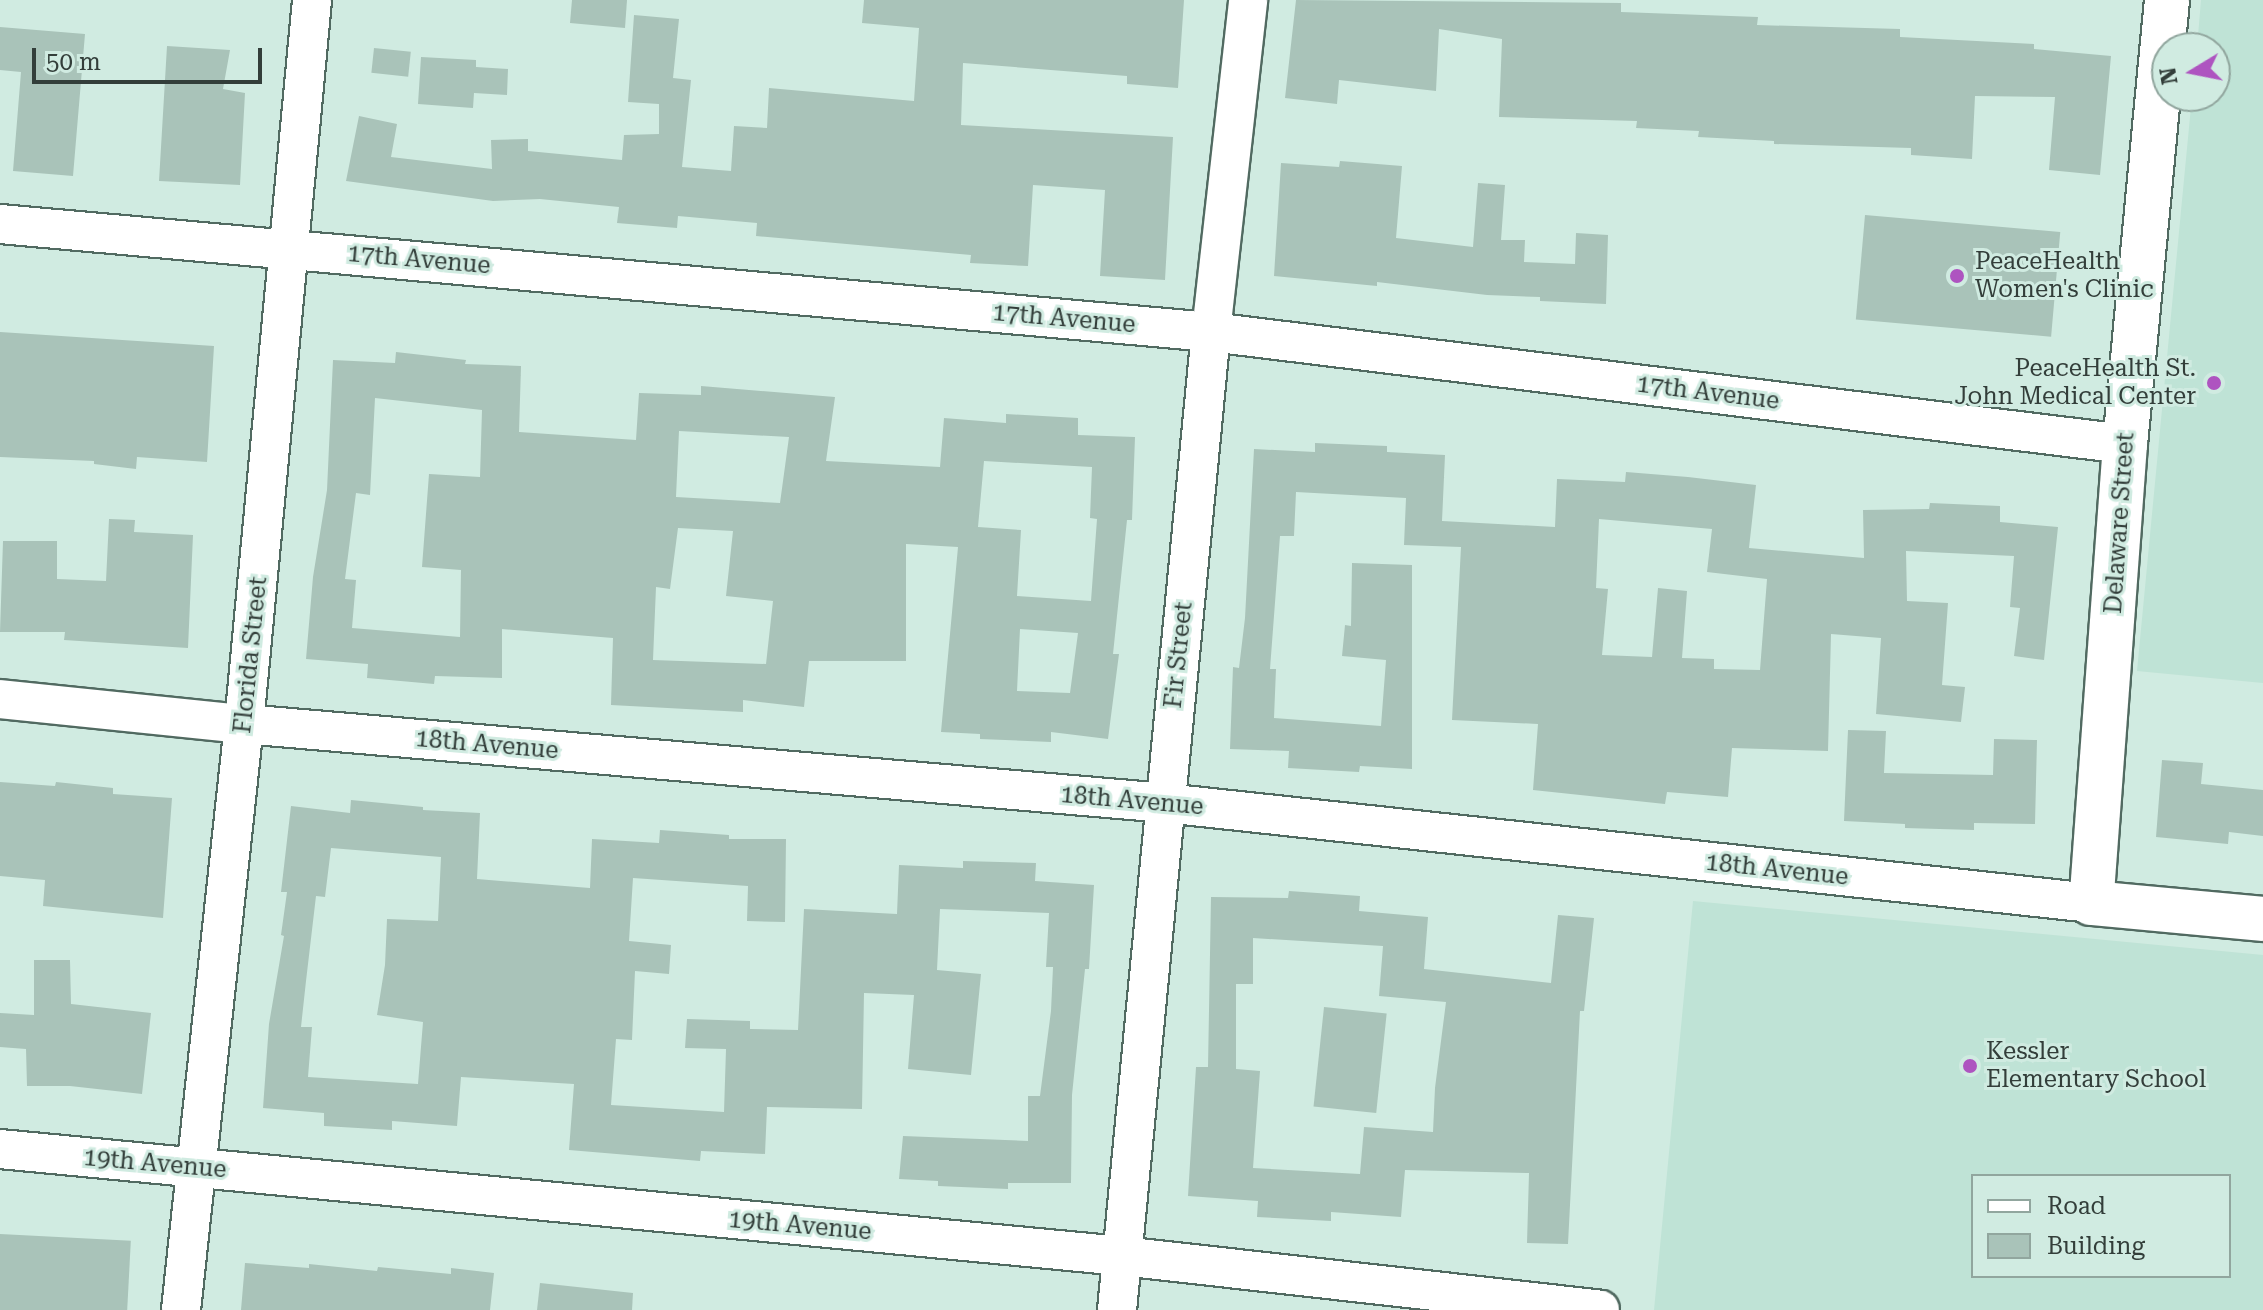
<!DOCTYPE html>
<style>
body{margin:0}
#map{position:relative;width:2263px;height:1310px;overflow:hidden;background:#d0ebe1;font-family:"Roboto Serif",serif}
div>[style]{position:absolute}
.built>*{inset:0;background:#bfe3d6}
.building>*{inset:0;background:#a9c3b9;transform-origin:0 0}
.roads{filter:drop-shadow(2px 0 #516a61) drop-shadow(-2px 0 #516a61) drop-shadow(0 2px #516a61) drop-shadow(0 -2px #516a61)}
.minor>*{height:38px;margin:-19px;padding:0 19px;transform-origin:19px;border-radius:19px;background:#fff}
.tertiary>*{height:44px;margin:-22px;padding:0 22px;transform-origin:22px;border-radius:22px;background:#fff}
.dots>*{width:22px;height:22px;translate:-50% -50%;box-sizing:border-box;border:4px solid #d0ebe1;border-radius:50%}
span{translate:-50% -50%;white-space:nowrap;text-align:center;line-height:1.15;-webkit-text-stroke:6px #d0ebe1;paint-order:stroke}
.street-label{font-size:24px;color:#333e3a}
.poi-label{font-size:24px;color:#333e3a}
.left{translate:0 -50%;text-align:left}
.right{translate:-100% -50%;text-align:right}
.legend{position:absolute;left:1971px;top:1174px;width:260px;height:104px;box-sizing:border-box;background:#d0ebe1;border:2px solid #91a69e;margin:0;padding:10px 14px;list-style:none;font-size:24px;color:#333e3a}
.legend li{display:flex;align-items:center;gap:16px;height:40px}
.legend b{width:40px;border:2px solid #91a69e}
.north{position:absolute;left:2151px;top:32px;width:80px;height:80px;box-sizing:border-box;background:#d0ebe1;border:2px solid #91a69e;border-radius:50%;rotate:260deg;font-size:22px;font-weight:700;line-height:32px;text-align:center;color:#333e3a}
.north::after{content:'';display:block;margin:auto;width:28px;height:36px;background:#ae54c0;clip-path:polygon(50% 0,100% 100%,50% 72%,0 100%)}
.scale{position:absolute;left:32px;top:48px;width:230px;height:36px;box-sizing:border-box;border:4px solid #333e3a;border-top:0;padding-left:10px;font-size:24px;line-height:28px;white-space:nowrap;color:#333e3a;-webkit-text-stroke:6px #d0ebe1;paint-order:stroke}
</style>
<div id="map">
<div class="built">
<i style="clip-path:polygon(2201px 0,2263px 0,2263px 683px,2137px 671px,2192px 96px,2215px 96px,2215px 48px,2197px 48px)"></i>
<i style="clip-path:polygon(evenodd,1693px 901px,2263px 955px,2263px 1310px,1654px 1310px,1693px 901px,1973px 1176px,2229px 1176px,2229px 1276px,1973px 1276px,1973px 1176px)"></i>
</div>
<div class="building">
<i style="clip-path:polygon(572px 0,627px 0,625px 28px,570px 23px)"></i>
<i style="clip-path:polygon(864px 0,1184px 0,1178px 88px,1127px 84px,1127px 76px,963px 63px,961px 125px,1173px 137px,1165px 280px,1100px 276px,1105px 190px,1033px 185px,1028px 266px,970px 263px,971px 255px,756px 236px,757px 223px,678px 216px,677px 228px,617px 223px,619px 207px,540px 199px,493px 201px,346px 181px,359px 116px,397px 124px,391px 157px,492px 169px,491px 140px,528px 139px,528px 151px,622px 160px,624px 135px,659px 134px,659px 104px,628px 102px,634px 15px,679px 19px,673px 78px,691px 80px,682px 167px,731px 171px,734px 126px,767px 128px,769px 88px,914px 101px,919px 28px,862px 23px)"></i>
<i style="clip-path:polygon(1296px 0,1621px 3px,1621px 12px,1758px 17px,1757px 25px,1900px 29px,1900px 37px,2034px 44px,2034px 49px,2111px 56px,2100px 175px,2049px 170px,2055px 97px,1975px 96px,1972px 159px,1911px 155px,1911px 148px,1774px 144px,1774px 141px,1698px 137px,1699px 131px,1636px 128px,1637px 121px,1499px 117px,1502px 39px,1439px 29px,1436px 91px,1339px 80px,1337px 104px,1285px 98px)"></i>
<i style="clip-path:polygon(0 27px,85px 34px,73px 176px,13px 171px,21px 72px,0 70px)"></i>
<i style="clip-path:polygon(167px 46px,230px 50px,223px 89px,245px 93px,240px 185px,159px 181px)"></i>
<i style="left:374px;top:48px;width:37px;height:25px;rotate:6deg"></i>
<i style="clip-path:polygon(421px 57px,476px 60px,476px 67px,508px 69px,507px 95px,474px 93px,473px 108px,418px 104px)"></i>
<i style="clip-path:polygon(1340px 161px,1402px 166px,1396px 238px,1473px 247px,1478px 183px,1505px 185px,1501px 240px,1525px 240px,1524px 262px,1575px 264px,1576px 233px,1608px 235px,1606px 304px,1540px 301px,1540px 297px,1487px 295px,1377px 282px,1377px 286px,1274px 276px,1281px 163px,1339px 167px)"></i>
<i style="left:1865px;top:215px;width:196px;height:105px;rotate:5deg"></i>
<i style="clip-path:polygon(0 332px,214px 346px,207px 462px,137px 457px,136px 469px,94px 464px,94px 461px,0 457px)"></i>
<i style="clip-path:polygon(evenodd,396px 352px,466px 360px,465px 364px,521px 366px,519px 432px,636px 440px,639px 393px,701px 395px,701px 386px,835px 397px,826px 461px,940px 467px,944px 418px,1006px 423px,1006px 414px,1078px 418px,1078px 435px,1135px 437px,1132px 520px,1127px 520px,1113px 654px,1119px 654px,1108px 739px,1051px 732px,1051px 742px,980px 739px,980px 734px,941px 732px,958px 547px,906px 544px,906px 661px,809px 661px,804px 707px,743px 700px,743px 712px,611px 705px,613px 638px,502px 629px,502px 678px,435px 676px,434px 684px,367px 678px,368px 664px,306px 659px,313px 577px,327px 490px,333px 360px,395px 363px,396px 352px,375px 398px,482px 410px,480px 477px,429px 474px,422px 567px,461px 570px,460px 637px,352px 628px,356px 580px,345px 579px,356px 493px,370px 495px,375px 398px,396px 352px,679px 431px,789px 437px,780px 503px,676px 497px,679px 431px,396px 352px,984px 461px,1092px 467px,1090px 518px,1097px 519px,1091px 601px,1017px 596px,1021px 530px,978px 527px,984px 461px,396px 352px,678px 528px,733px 531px,726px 596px,773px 601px,766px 664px,653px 660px,656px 587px,670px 589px,678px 528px,396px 352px,1020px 629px,1078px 633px,1070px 693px,1017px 691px,1020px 629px)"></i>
<i style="clip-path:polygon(evenodd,1315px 443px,1387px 446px,1387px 452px,1445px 455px,1442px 521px,1555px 527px,1557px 479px,1625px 482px,1626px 472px,1688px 477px,1756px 485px,1749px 548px,1864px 558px,1863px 510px,1929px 509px,1930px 503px,2000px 506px,2000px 522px,2058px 527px,2044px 660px,2014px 656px,2020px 608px,2010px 607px,2014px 556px,1906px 551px,1907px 601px,1948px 603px,1942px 685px,1965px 687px,1961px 722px,1876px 714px,1881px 638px,1831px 634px,1828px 751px,1732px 748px,1728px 797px,1667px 792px,1665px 804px,1533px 790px,1538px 724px,1452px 720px,1461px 547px,1404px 545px,1406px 498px,1296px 492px,1294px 536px,1280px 536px,1270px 669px,1276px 669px,1274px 718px,1381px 726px,1386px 660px,1342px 656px,1345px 625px,1351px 626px,1352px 563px,1412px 565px,1412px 769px,1360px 766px,1359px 772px,1288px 768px,1289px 751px,1230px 749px,1233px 667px,1239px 668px,1245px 618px,1254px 449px,1315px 452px,1315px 443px,1599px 519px,1712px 529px,1707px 572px,1767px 579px,1760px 670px,1714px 669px,1714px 659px,1682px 658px,1687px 591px,1658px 588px,1652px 657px,1602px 655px,1608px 589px,1596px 588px,1599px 519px)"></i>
<i style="clip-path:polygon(109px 519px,135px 520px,134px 532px,193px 535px,188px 648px,64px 640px,65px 632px,0 632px,3px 541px,57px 541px,57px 579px,106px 581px)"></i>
<i style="clip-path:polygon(1848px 730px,1886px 731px,1884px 773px,1993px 775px,1994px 739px,2037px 740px,2035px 824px,1974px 823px,1974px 830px,1905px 828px,1905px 824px,1844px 821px)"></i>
<i style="clip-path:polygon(2162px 760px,2203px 763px,2201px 784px,2263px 790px,2263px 836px,2229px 832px,2228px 844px,2156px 837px)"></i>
<i style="clip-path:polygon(0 782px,55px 786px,56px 782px,113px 788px,113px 794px,172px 798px,163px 918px,43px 906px,45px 880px,0 876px)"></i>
<i style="clip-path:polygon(evenodd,351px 800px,423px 807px,423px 810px,480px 813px,477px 879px,590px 888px,592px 839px,659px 843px,660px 830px,729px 835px,729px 839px,786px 839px,785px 922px,747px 921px,748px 886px,633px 878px,629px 941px,671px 945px,669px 974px,635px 971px,632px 1040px,616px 1039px,611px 1105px,724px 1112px,726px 1049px,685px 1048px,687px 1019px,750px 1021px,750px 1029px,798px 1030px,804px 909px,897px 914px,899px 865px,963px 868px,963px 861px,1036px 863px,1035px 881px,1094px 885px,1089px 969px,1085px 969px,1072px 1095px,1071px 1183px,1008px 1183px,1008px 1189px,938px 1186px,938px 1181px,899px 1179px,903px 1136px,1028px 1141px,1028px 1096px,1040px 1096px,1051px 1011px,1053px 967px,1046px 967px,1049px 913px,940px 909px,937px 970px,981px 974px,971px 1075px,908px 1069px,914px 995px,864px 993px,862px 1109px,767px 1107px,765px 1154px,701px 1151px,700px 1161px,569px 1150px,574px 1084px,461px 1077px,457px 1126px,392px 1121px,392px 1130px,324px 1126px,324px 1113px,263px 1108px,269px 1024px,284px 936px,281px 935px,287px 892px,281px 892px,291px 806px,350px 813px,351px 800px,331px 848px,441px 857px,438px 921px,387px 919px,385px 965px,377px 1015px,423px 1022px,418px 1084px,308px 1077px,312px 1027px,301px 1027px,306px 981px,316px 896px,325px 897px,331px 848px)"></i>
<i style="clip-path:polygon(evenodd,1289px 891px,1360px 896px,1359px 911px,1428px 917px,1424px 969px,1551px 983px,1558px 915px,1594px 918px,1584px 1011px,1580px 1011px,1568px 1244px,1527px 1243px,1529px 1173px,1405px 1170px,1401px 1217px,1331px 1212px,1331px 1221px,1257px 1217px,1258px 1201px,1188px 1196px,1196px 1067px,1208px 1067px,1211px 897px,1288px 898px,1289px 891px,1253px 938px,1383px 946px,1379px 996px,1446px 1002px,1435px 1088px,1433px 1132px,1364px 1127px,1360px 1174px,1253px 1168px,1260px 1071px,1236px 1069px,1236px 984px,1253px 984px,1253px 938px)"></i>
<i style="clip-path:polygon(34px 960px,70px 960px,71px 1004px,151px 1013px,142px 1094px,70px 1086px,27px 1086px,26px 1049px,0 1047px,0 1013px,34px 1015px)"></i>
<i style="left:1324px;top:1007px;width:63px;height:100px;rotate:6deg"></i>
<i style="left:0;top:1234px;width:131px;height:76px;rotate:3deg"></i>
<i style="clip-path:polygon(245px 1263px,309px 1268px,309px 1264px,377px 1271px,378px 1267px,451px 1274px,451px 1268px,494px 1273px,490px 1310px,241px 1310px)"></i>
<i style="clip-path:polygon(540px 1283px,633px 1293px,632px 1310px,537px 1310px)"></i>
</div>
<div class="roads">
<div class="minor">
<i style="left:0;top:224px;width:1216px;rotate:5.1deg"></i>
<i style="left:1211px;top:332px;width:921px;rotate:6.99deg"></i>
<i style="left:0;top:699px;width:245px;rotate:5.9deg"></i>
<i style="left:244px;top:724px;width:924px;rotate:4.9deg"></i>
<i style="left:1165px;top:803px;width:931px;rotate:6.16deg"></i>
<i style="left:0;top:1149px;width:1127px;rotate:5.45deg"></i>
<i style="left:1122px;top:1256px;width:481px;rotate:6.4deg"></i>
<i style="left:181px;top:1310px;width:589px;rotate:-83.86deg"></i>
<i style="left:244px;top:724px;width:727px;rotate:-84.63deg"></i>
<i style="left:1117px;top:1310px;width:983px;rotate:-84.51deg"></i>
<i style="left:1211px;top:332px;width:334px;rotate:-83.6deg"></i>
</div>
<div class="tertiary">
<i style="left:2167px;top:0;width:446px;rotate:95.4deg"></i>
<i style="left:2125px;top:444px;width:460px;rotate:94.2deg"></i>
<i style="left:2091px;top:903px;width:173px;rotate:5.3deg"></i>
</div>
</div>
<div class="dots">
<i style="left:1957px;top:276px;background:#ae54c0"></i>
<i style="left:2214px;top:383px;background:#ae54c0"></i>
<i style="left:1970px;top:1066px;background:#ae54c0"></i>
</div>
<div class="street-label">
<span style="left:419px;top:260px;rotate:5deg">17th Avenue</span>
<span style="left:1064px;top:319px;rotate:5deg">17th Avenue</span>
<span style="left:1708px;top:393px;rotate:7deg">17th Avenue</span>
<span style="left:2120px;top:523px;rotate:-86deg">Delaware Street</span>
<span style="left:251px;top:655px;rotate:-84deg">Florida Street</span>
<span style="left:1179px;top:655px;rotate:-84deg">Fir Street</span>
<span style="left:487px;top:745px;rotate:5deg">18th Avenue</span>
<span style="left:1132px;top:801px;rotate:5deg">18th Avenue</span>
<span style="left:1777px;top:870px;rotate:6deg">18th Avenue</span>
<span style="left:155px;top:1164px;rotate:5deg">19th Avenue</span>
<span style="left:800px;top:1226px;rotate:5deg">19th Avenue</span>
</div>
<div class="poi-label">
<span class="left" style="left:1975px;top:276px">PeaceHealth<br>Women's Clinic</span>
<span class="right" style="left:2196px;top:383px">PeaceHealth St.<br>John Medical Center</span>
<span class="left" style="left:1986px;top:1066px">Kessler<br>Elementary School</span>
</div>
<ul class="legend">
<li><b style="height:10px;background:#fff"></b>Road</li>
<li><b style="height:22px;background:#a9c3b9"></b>Building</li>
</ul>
<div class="north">N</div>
<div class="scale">50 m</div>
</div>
